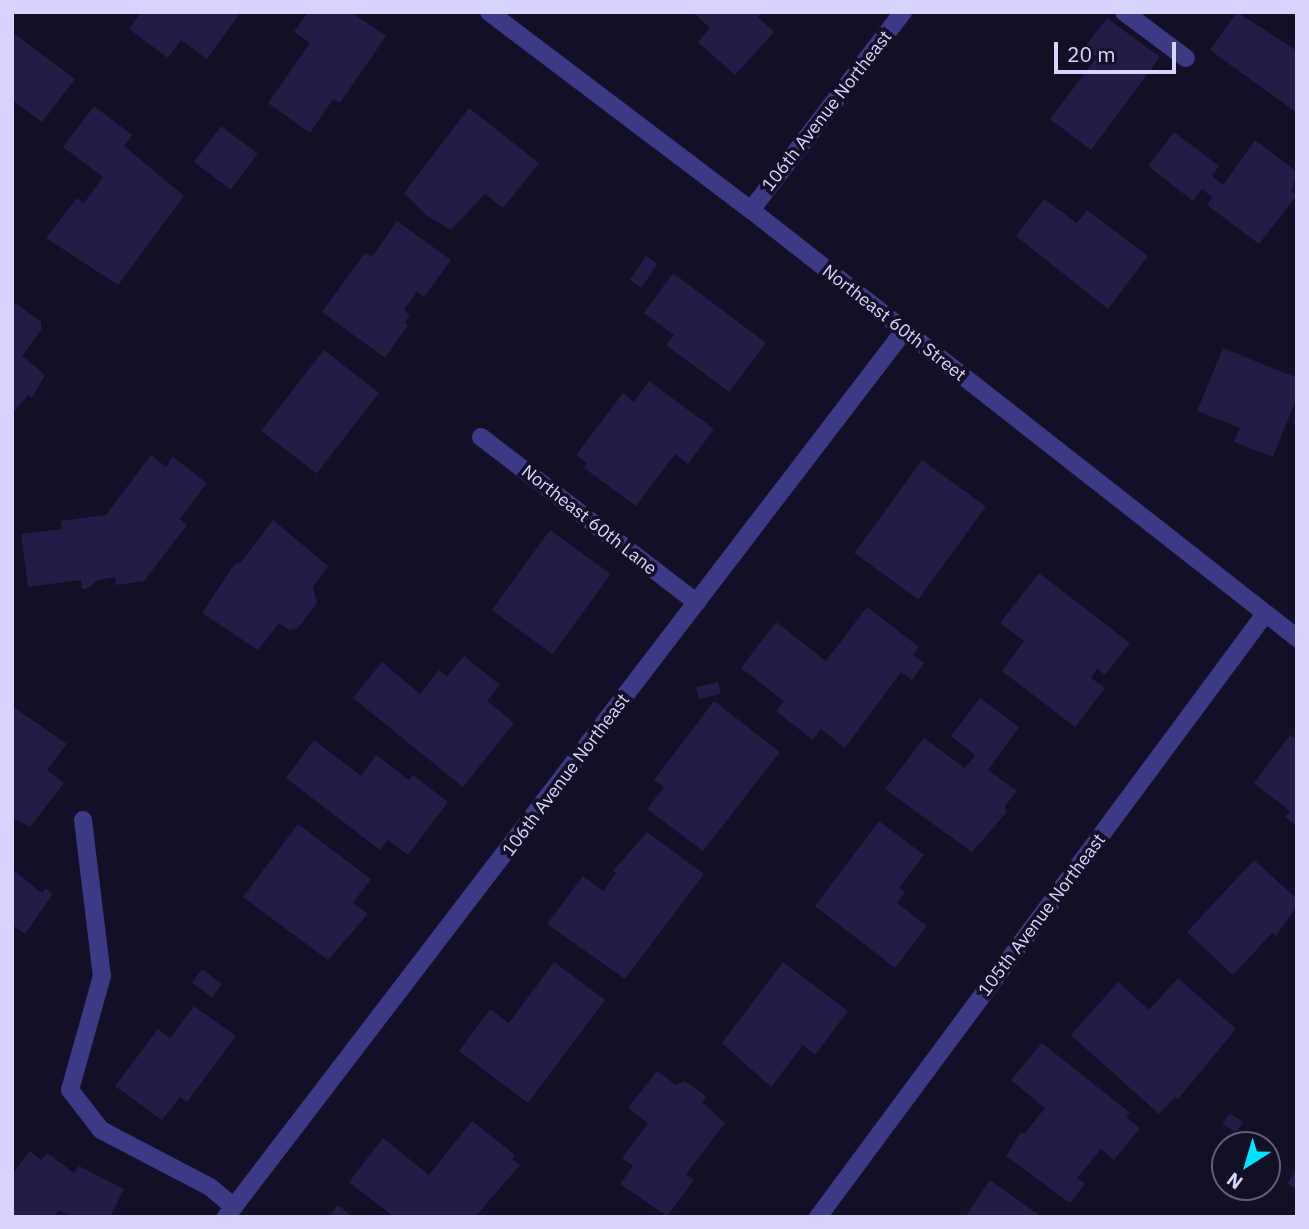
<!DOCTYPE html>
<style>
body{margin:0}
#map{position:relative;width:1309px;height:1229px;overflow:hidden;background:#130f26;font-family:"IBM Plex Sans",sans-serif}
div>[style]{position:absolute}
.building>*{inset:0;background:#241b47;transform-origin:0 0}
.lane>*{height:18px;margin:-9px;padding:0 9px;transform-origin:9px;border-radius:9px;background:#3d3a85}
.street>*{height:18px;margin:-9px;padding:0 9px;transform-origin:9px;border-radius:9px;background:#3d3a85}
span{translate:-50% -50%;white-space:nowrap;text-align:center;line-height:1.15;-webkit-text-stroke:7px #130f26;paint-order:stroke}
.street-label{font-size:18px;color:#d9d4ff}
.frame{position:absolute;inset:0;border:14px solid #d9d4ff;pointer-events:none}
.north{position:absolute;left:1211px;top:1131px;width:70px;height:70px;box-sizing:border-box;background:#130f26;border:2px solid #625e7d;border-radius:50%;rotate:217deg;font-size:19px;font-weight:700;line-height:28px;text-align:center;color:#d9d4ff}
.north::after{content:'';display:block;margin:auto;width:24px;height:32px;background:#00e5ff;clip-path:polygon(50% 0,100% 100%,50% 72%,0 100%)}
.scale{position:absolute;left:1054px;top:42px;width:122px;height:32px;box-sizing:border-box;border:4px solid #d9d4ff;border-top:0;padding-left:9px;font-size:21px;line-height:24px;white-space:nowrap;color:#d9d4ff;-webkit-text-stroke:5px #130f26;paint-order:stroke}
</style>
<div id="map">
<div class="building">
<i style="clip-path:polygon(141px 12px,241px 12px,207px 59px,181px 40px,168px 58px,129px 29px)"></i>
<i style="clip-path:polygon(308px 12px,351px 12px,386px 36px,340px 103px,333px 99px,310px 133px,268px 103px,310px 43px,294px 32px)"></i>
<i style="clip-path:polygon(693px 12px,762px 12px,758px 17px,774px 32px,735px 75px,698px 42px,710px 28px)"></i>
<i style="clip-path:polygon(1237px 12px,1297px 51px,1297px 113px,1210px 50px)"></i>
<i style="clip-path:polygon(1107px 18px,1160px 57px,1091px 150px,1050px 119px,1097px 57px,1084px 48px)"></i>
<i style="clip-path:polygon(12px 32px,75px 79px,42px 122px,12px 100px)"></i>
<i style="clip-path:polygon(94px 106px,132px 135px,124px 146px,184px 196px,118px 285px,46px 238px,77px 198px,84px 203px,103px 177px,63px 147px)"></i>
<i style="clip-path:polygon(469px 108px,539px 163px,503px 208px,485px 194px,451px 230px,426px 215px,404px 193px)"></i>
<i style="left:221px;top:126px;width:46px;height:45px;rotate:37deg"></i>
<i style="clip-path:polygon(1174px 132px,1219px 166px,1212px 176px,1223px 185px,1255px 140px,1297px 172px,1292px 191px,1297px 195px,1259px 244px,1207px 205px,1212px 197px,1202px 189px,1193px 201px,1148px 166px)"></i>
<i style="clip-path:polygon(1044px 199px,1077px 223px,1087px 210px,1148px 256px,1108px 309px,1016px 236px)"></i>
<i style="clip-path:polygon(397px 221px,451px 260px,424px 297px,417px 292px,404px 310px,410px 315px,405px 322px,408px 325px,385px 358px,322px 312px,365px 253px,372px 257px)"></i>
<i style="left:646px;top:256px;width:14px;height:29px;rotate:34deg"></i>
<i style="clip-path:polygon(673px 273px,766px 343px,729px 392px,666px 345px,674px 335px,644px 313px)"></i>
<i style="clip-path:polygon(17px 304px,41px 322px,41px 330px,22px 356px,45px 375px,32px 398px,28px 395px,12px 414px,12px 305px)"></i>
<i style="clip-path:polygon(1223px 348px,1297px 378px,1297px 397px,1273px 457px,1234px 442px,1240px 428px,1197px 411px)"></i>
<i style="left:324px;top:350px;width:70px;height:102px;rotate:38deg"></i>
<i style="clip-path:polygon(649px 381px,714px 429px,688px 464px,675px 454px,636px 506px,584px 468px,587px 463px,576px 455px,623px 393px,634px 402px)"></i>
<i style="clip-path:polygon(151px 455px,166px 467px,173px 457px,207px 483px,180px 519px,187px 525px,144px 581px,116px 585px,115px 577px,98px 580px,86px 589px,82px 589px,81px 580px,28px 587px,21px 534px,62px 529px,61px 521px,106px 515px)"></i>
<i style="left:922px;top:460px;width:79px;height:115px;rotate:36deg"></i>
<i style="clip-path:polygon(273px 520px,328px 566px,313px 587px,317px 603px,298px 628px,289px 630px,279px 623px,258px 650px,202px 613px,234px 565px,241px 562px)"></i>
<i style="left:550px;top:530px;width:75px;height:99px;rotate:36deg"></i>
<i style="clip-path:polygon(1039px 573px,1130px 643px,1105px 675px,1097px 669px,1091px 678px,1105px 688px,1075px 727px,1002px 671px,1024px 641px,1000px 623px)"></i>
<i style="clip-path:polygon(867px 607px,919px 647px,913px 655px,924px 663px,912px 680px,901px 672px,845px 748px,821px 729px,813px 740px,776px 711px,784px 701px,741px 668px,776px 622px,826px 661px)"></i>
<i style="clip-path:polygon(464px 656px,500px 685px,487px 701px,514px 723px,463px 787px,353px 698px,382px 662px,420px 694px,439px 670px,447px 676px)"></i>
<i style="left:718px;top:682px;width:12px;height:23px;rotate:76deg"></i>
<i style="clip-path:polygon(980px 698px,1019px 727px,988px 770px,1017px 791px,1005px 806px,1006px 813px,972px 852px,885px 789px,924px 738px,965px 768px,975px 755px,951px 736px)"></i>
<i style="clip-path:polygon(714px 701px,780px 752px,703px 851px,647px 809px,664px 787px,654px 780px)"></i>
<i style="clip-path:polygon(12px 706px,67px 744px,47px 770px,64px 783px,30px 827px,12px 818px)"></i>
<i style="clip-path:polygon(1290px 735px,1297px 740px,1297px 826px,1285px 817px,1290px 811px,1254px 783px)"></i>
<i style="clip-path:polygon(314px 740px,361px 776px,376px 755px,409px 780px,413px 775px,448px 802px,408px 855px,388px 840px,380px 850px,286px 778px)"></i>
<i style="clip-path:polygon(879px 821px,924px 855px,899px 888px,905px 892px,897px 903px,927px 926px,895px 968px,815px 906px)"></i>
<i style="clip-path:polygon(298px 824px,371px 879px,353px 903px,368px 914px,328px 960px,243px 897px)"></i>
<i style="clip-path:polygon(647px 832px,704px 874px,625px 979px,547px 924px,583px 876px,603px 891px,616px 873px,613px 871px)"></i>
<i style="clip-path:polygon(1254px 860px,1297px 899px,1297px 906px,1276px 936px,1272px 933px,1233px 975px,1187px 932px)"></i>
<i style="clip-path:polygon(12px 869px,42px 893px,46px 888px,53px 894px,25px 934px,12px 925px)"></i>
<i style="clip-path:polygon(554px 962px,605px 1000px,528px 1103px,459px 1051px,490px 1009px,509px 1023px)"></i>
<i style="clip-path:polygon(783px 962px,848px 1011px,815px 1055px,803px 1045px,771px 1087px,722px 1043px)"></i>
<i style="left:202px;top:969px;width:25px;height:17px;rotate:37deg"></i>
<i style="clip-path:polygon(1178px 978px,1236px 1029px,1178px 1099px,1175px 1097px,1159px 1114px,1071px 1035px,1118px 982px,1149px 1010px)"></i>
<i style="clip-path:polygon(194px 1006px,236px 1036px,187px 1102px,180px 1097px,162px 1120px,115px 1086px,158px 1029px,170px 1038px)"></i>
<i style="clip-path:polygon(1042px 1043px,1130px 1113px,1126px 1117px,1140px 1128px,1114px 1160px,1101px 1149px,1077px 1178px,1085px 1184px,1070px 1203px,1006px 1156px,1021px 1132px,1024px 1134px,1045px 1108px,1011px 1080px)"></i>
<i style="clip-path:polygon(657px 1071px,676px 1085px,685px 1081px,706px 1096px,702px 1102px,725px 1123px,686px 1174px,694px 1180px,667px 1216px,620px 1184px,633px 1166px,622px 1158px,648px 1123px,628px 1108px)"></i>
<i style="left:1230px;top:1113px;width:16px;height:13px;rotate:35deg"></i>
<i style="clip-path:polygon(472px 1121px,515px 1155px,512px 1159px,520px 1165px,475px 1217px,394px 1217px,349px 1182px,383px 1138px,429px 1175px)"></i>
<i style="clip-path:polygon(30px 1151px,41px 1160px,47px 1153px,74px 1173px,79px 1166px,124px 1189px,110px 1217px,72px 1217px,59px 1210px,54px 1217px,12px 1217px,12px 1174px)"></i>
<i style="clip-path:polygon(1297px 1170px,1297px 1190px,1287px 1183px)"></i>
<i style="clip-path:polygon(990px 1180px,1042px 1217px,965px 1217px)"></i>
<i style="clip-path:polygon(338px 1205px,353px 1217px,329px 1217px)"></i>
</div>
<div class="lane">
<i style="left:1124px;top:12px;width:77px;rotate:36.6deg"></i>
</div>
<div class="street">
<i style="left:489px;top:12px;width:328px;rotate:37.1deg"></i>
<i style="left:751px;top:210px;width:694px;rotate:38.09deg"></i>
<i style="left:751px;top:210px;width:250px;rotate:-52.5deg"></i>
<i style="left:481px;top:437px;width:272px;rotate:37.5deg"></i>
<i style="left:83px;top:820px;width:157px;rotate:83.1deg"></i>
<i style="left:102px;top:976px;width:118px;rotate:105.7deg"></i>
<i style="left:70px;top:1090px;width:51px;rotate:52.2deg"></i>
<i style="left:101px;top:1130px;width:123px;rotate:27.6deg"></i>
<i style="left:210px;top:1187px;width:31px;rotate:40deg"></i>
<i style="left:226px;top:1217px;width:1116px;rotate:-52.58deg"></i>
<i style="left:818px;top:1217px;width:751px;rotate:-53.45deg"></i>
</div>
<div class="street-label">
<span style="left:827px;top:111px;rotate:-52deg">106th Avenue Northeast</span>
<span style="left:894px;top:323px;rotate:38deg">Northeast 60th Street</span>
<span style="left:589px;top:520px;rotate:38deg">Northeast 60th Lane</span>
<span style="left:566px;top:775px;rotate:-53deg">106th Avenue Northeast</span>
<span style="left:1042px;top:915px;rotate:-53deg">105th Avenue Northeast</span>
</div>
<div class="frame"></div>
<div class="north">N</div>
<div class="scale">20 m</div>
</div>
